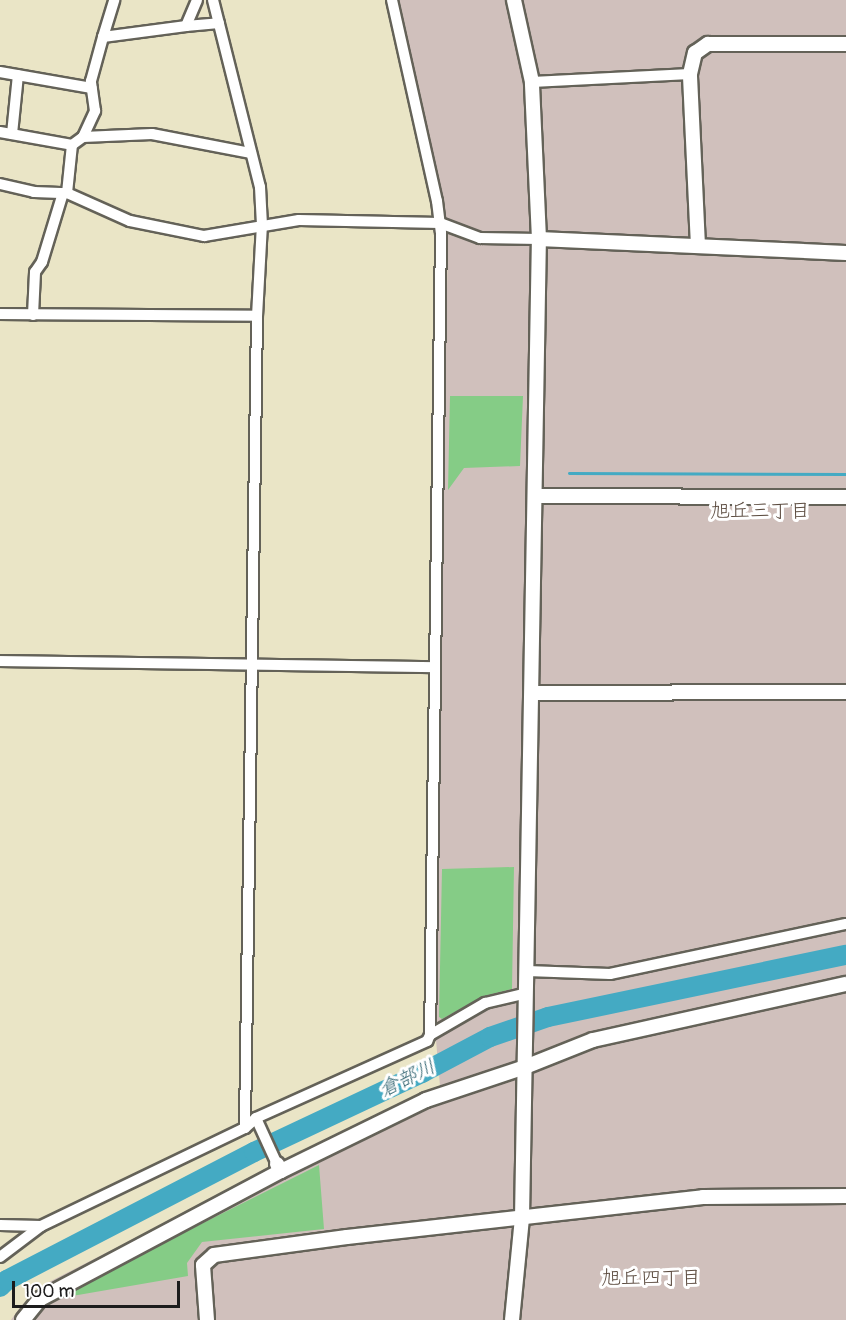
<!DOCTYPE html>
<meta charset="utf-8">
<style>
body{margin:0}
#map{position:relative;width:846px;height:1320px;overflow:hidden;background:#eae5c6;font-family:Pangolin,"Klee One",sans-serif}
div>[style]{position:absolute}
.industrial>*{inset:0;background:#d0c0bc}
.green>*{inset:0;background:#85cc86}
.stream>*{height:3px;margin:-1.5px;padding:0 1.5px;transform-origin:1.5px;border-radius:1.5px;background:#44aac3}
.river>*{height:20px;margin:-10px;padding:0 10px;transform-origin:10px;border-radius:10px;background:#44aac3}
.roads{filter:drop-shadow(2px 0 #646258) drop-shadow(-2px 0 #646258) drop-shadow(0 2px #646258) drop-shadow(0 -2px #646258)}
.minor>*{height:10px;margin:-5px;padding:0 5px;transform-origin:5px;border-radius:5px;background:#fff}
.tertiary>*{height:14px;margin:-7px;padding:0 7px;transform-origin:7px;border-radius:7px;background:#fff}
span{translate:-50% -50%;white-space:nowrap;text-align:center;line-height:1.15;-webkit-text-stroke:6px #fff;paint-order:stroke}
.neighbourhood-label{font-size:20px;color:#5b4b3f}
.water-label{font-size:20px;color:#306370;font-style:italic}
.scale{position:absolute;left:12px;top:1281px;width:168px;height:27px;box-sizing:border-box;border:3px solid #1c1c1c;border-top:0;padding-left:8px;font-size:18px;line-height:21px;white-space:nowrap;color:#1c1c1c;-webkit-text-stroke:4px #fff;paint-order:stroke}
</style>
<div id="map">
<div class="industrial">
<i style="clip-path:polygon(397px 0,846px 0,846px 1320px,11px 1320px,21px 1306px,45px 1284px,292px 1158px,440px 1086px,434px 1017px,448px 234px,445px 210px)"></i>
</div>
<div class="green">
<i style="clip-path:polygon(450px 396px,523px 396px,520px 466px,464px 468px,448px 490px)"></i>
<i style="clip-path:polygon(514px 867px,512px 989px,484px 996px,442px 1019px,439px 1017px,442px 869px)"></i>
<i style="clip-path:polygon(319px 1165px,324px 1229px,202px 1242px,187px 1263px,188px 1276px,49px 1300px)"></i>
</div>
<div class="stream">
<i style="left:569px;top:473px;width:277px;rotate:0.2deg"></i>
</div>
<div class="river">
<i style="left:0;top:1287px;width:10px;rotate:-45deg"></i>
<i style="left:7px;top:1280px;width:278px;rotate:-27.4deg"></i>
<i style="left:254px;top:1152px;width:186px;rotate:-25.2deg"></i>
<i style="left:422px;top:1073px;width:77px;rotate:-27.9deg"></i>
<i style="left:490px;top:1037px;width:61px;rotate:-19deg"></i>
<i style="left:548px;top:1017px;width:304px;rotate:-11.8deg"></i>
</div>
<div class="roads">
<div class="minor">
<i style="left:213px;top:0;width:193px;rotate:75.9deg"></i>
<i style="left:260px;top:187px;width:37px;rotate:87deg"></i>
<i style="left:262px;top:224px;width:92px;rotate:93.1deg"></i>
<i style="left:257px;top:316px;width:812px;rotate:90.85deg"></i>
<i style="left:392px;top:0;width:206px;rotate:77.4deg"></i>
<i style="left:437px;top:201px;width:31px;rotate:83deg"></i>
<i style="left:441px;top:232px;width:803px;rotate:90.78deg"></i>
<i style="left:186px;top:26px;width:33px;rotate:-5deg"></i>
<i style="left:103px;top:37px;width:39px;rotate:-73deg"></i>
<i style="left:0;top:72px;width:93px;rotate:9.9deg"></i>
<i style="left:532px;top:82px;width:158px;rotate:-2.9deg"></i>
<i style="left:0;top:132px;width:73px;rotate:10.2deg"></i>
<i style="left:12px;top:134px;width:59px;rotate:-84.2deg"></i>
<i style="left:83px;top:137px;width:69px;rotate:-2.5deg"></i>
<i style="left:152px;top:134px;width:101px;rotate:10.9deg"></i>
<i style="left:0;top:184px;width:35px;rotate:13deg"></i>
<i style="left:34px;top:192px;width:33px;rotate:2deg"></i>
<i style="left:67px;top:193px;width:69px;rotate:24deg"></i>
<i style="left:130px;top:221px;width:76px;rotate:11.5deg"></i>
<i style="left:204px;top:236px;width:96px;rotate:-9.6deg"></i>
<i style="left:299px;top:220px;width:141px;rotate:1.2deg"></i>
<i style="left:440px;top:223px;width:43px;rotate:20.6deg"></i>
<i style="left:480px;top:238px;width:59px;rotate:1deg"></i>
<i style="left:67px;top:193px;width:48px;rotate:-84.1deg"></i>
<i style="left:72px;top:145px;width:14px;rotate:-36deg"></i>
<i style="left:83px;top:137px;width:29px;rotate:-65deg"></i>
<i style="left:95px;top:111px;width:30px;rotate:-98deg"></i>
<i style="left:91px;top:81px;width:46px;rotate:-74.7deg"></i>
<i style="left:103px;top:37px;width:84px;rotate:-7.5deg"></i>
<i style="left:186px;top:26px;width:28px;rotate:-67deg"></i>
<i style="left:0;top:314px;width:257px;rotate:0.4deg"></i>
<i style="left:33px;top:315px;width:43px;rotate:-87.3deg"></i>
<i style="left:35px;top:272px;width:12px;rotate:-55deg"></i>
<i style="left:42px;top:262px;width:72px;rotate:-73.1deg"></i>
<i style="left:0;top:661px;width:434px;rotate:0.8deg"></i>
<i style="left:527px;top:971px;width:83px;rotate:2.1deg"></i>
<i style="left:610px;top:974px;width:241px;rotate:-12deg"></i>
<i style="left:256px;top:1118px;width:51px;rotate:65.5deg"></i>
<i style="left:0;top:1225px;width:41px;rotate:1.4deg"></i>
<i style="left:41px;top:1226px;width:226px;rotate:-25.7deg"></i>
<i style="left:245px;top:1128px;width:15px;rotate:-42deg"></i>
<i style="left:256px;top:1118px;width:188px;rotate:-24.2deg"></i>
<i style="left:427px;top:1041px;width:7px;rotate:-63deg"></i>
<i style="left:430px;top:1035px;width:64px;rotate:-30.2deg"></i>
<i style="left:485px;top:1003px;width:43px;rotate:-13.4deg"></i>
<i style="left:0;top:1257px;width:51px;rotate:-37.1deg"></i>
</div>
<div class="tertiary">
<i style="left:539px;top:239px;width:307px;rotate:2.6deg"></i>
<i style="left:698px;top:246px;width:172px;rotate:-92.7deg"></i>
<i style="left:690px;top:74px;width:22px;rotate:-77deg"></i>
<i style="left:695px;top:53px;width:16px;rotate:-35deg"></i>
<i style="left:708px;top:44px;width:138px"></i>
<i style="left:535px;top:496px;width:311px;rotate:0.2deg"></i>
<i style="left:532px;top:693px;width:314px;rotate:-0.2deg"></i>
<i style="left:277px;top:1164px;width:8px;rotate:60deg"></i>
<i style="left:281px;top:1171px;width:161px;rotate:-26.1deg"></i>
<i style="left:426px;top:1100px;width:104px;rotate:-18.4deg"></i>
<i style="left:525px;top:1067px;width:73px;rotate:-21.7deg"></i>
<i style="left:593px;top:1040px;width:259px;rotate:-12.5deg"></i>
<i style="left:23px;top:1320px;width:27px;rotate:-51deg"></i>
<i style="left:40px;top:1299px;width:273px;rotate:-28deg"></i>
<i style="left:207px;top:1320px;width:55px;rotate:-94.2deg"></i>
<i style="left:203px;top:1265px;width:15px;rotate:-42deg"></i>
<i style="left:214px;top:1255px;width:134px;rotate:-7.7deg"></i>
<i style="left:347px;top:1237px;width:358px;rotate:-6.4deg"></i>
<i style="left:703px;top:1197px;width:143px;rotate:-0.4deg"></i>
<i style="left:512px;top:1320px;width:102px;rotate:-84.4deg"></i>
<i style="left:522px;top:1218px;width:979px;rotate:-89.01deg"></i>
<i style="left:539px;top:239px;width:157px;rotate:-92.6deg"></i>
<i style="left:532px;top:82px;width:84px;rotate:-102.4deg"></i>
</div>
</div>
<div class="neighbourhood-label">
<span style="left:760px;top:510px">旭丘三丁目</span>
<span style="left:651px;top:1277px">旭丘四丁目</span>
</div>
<div class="water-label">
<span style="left:407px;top:1078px;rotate:-26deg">倉部川</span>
</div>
<div class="scale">100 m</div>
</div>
